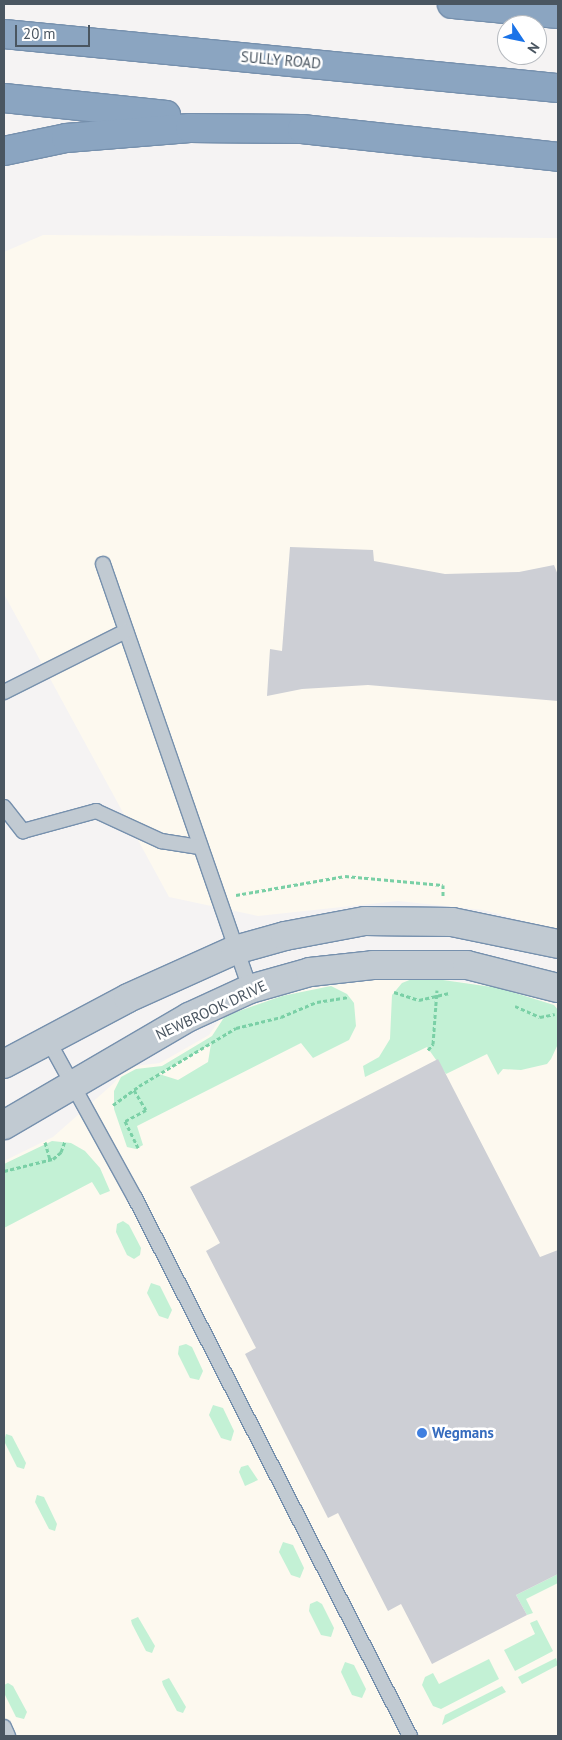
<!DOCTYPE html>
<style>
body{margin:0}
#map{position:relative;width:562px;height:1740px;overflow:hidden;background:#f5f3f3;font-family:"PT Sans",sans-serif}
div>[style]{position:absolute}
.commercial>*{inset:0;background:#fdf9ef}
.green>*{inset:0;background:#c3f1d5}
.building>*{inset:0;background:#cdcfd5}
.path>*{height:3px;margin-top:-1.5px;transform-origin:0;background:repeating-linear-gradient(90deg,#7ad0a6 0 4px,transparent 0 6.5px)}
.roads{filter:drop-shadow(1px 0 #7690ad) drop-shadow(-1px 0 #7690ad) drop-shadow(0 1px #7690ad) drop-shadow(0 -1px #7690ad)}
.lane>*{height:14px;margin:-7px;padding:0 7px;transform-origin:7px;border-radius:7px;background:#c1cad2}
.street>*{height:28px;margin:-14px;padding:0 14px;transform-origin:14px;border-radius:14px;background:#c1cad2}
.highway>*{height:28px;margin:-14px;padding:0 14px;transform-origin:14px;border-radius:14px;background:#8ba5c1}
.dots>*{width:14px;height:14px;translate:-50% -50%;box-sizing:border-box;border:2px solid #fff;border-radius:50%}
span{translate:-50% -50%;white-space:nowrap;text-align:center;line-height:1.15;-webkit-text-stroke:5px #fff;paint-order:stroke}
.street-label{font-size:15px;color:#4a5661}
.shop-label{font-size:15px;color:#366cbe;font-weight:700}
.left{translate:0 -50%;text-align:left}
.frame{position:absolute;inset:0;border:5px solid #4a5661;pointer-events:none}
.north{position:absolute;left:497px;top:15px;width:50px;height:50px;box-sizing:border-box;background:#fff;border:1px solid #b7bbc0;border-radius:50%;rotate:124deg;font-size:14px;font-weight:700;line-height:20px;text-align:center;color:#4a5661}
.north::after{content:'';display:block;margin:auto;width:18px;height:22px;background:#1a73e8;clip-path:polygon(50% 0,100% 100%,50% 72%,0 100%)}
.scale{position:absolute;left:15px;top:25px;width:75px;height:22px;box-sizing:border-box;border:2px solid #4a5661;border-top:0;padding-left:6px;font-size:15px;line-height:18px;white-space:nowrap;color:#4a5661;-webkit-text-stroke:4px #fff;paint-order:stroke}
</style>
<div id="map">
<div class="commercial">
<i style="clip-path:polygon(43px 235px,558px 238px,558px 930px,483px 910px,398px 901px,258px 916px,169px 897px,4px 594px,4px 252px)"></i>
<i style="clip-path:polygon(415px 976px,517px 989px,558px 1003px,558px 1736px,4px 1736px,4px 1161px,53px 1137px,114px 1083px,123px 1071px,135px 1066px,160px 1063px,209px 1035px,223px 1015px,236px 1009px,321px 984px)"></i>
</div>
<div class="green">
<i style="clip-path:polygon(412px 979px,443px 980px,499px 988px,554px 1005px,558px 1010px,558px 1044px,551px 1059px,547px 1064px,521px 1070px,503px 1069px,498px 1075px,487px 1054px,446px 1074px,427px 1047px,365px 1077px,363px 1066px,379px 1057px,390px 1039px,392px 995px,402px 983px)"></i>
<i style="clip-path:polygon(evenodd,331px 986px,347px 994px,354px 1003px,356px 1026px,349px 1040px,313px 1058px,301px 1043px,137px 1126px,143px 1145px,136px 1149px,127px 1147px,114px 1109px,114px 1091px,121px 1077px,136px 1069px,162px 1066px,212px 1036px,225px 1016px,282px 996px,331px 986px,211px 1044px,208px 1062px,178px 1080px,159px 1074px,211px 1044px)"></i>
<i style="clip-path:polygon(52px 1141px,71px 1143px,85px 1151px,100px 1168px,110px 1191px,100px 1195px,92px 1182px,4px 1228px,4px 1164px)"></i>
<i style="clip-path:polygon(123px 1221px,129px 1225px,141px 1248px,140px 1255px,134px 1259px,127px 1255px,116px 1232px,117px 1224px)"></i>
<i style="clip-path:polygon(151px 1283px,160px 1286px,172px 1310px,168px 1319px,159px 1316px,147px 1293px)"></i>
<i style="clip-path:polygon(186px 1344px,192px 1347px,203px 1371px,199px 1380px,190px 1378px,178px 1354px,179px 1346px)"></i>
<i style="clip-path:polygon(213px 1405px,223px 1408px,234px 1431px,231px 1441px,221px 1438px,209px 1415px)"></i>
<i style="clip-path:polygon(6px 1434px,12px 1436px,26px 1463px,24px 1469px,17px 1467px,4px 1441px)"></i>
<i style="clip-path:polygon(248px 1465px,258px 1480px,245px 1486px,239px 1472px,241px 1467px)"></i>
<i style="clip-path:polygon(37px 1495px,44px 1497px,57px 1524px,55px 1531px,49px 1529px,35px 1502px)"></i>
<i style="clip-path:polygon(283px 1542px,293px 1545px,304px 1568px,300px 1578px,291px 1575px,279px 1552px)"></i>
<i style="clip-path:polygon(558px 1574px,558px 1583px,526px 1599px,533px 1613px,527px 1615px,516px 1595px)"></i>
<i style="clip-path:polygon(317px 1601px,322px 1604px,334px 1628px,331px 1637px,321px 1635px,309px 1611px,310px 1604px)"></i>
<i style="clip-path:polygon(138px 1617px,155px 1646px,152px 1653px,146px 1651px,132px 1624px,131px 1620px)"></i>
<i style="clip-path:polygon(537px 1620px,553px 1651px,515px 1671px,504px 1650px,535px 1634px,530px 1623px)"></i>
<i style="clip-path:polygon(556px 1658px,558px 1665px,522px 1684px,518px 1677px)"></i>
<i style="clip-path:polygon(489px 1659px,499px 1679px,441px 1709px,433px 1706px,422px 1685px,425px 1677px,433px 1673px,439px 1684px)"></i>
<i style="clip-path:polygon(345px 1662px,354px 1665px,366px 1689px,362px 1698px,352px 1695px,341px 1672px)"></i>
<i style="clip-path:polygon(169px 1678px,186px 1707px,183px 1713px,177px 1711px,163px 1685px,162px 1681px)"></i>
<i style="clip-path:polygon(8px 1683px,13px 1686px,27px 1712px,24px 1719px,16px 1717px,4px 1693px,4px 1685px)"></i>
<i style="clip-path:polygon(502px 1686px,506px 1692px,442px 1725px,445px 1715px)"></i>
</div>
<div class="building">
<i style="clip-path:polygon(290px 547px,373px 550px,374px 561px,445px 574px,519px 572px,554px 565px,558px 575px,558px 701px,368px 685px,302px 689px,267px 696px,270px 649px,282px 651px)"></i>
<i style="clip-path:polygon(438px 1059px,540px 1257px,558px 1250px,558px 1574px,516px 1595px,527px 1615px,432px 1664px,401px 1604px,388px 1611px,338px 1513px,328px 1518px,245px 1354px,256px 1348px,206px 1251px,220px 1243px,190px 1187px)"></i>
</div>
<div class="path">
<i style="left:236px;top:895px;width:111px;rotate:-9.9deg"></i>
<i style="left:345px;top:876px;width:98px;rotate:5.2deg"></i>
<i style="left:443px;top:885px;width:11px;rotate:90deg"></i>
<i style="left:394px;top:992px;width:26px;rotate:18deg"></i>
<i style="left:419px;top:1000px;width:31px;rotate:-13deg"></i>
<i style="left:515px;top:1006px;width:27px;rotate:24deg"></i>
<i style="left:540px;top:1017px;width:15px;rotate:-11deg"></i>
<i style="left:428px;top:1050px;width:8px;rotate:-50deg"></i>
<i style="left:433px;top:1044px;width:54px;rotate:-85.8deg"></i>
<i style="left:134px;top:1090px;width:23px;rotate:59deg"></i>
<i style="left:146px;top:1110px;width:24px;rotate:152deg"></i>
<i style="left:125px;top:1121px;width:30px;rotate:64deg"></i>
<i style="left:113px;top:1105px;width:32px;rotate:-36deg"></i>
<i style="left:139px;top:1086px;width:113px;rotate:-30.9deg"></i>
<i style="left:236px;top:1028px;width:46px;rotate:-13.7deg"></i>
<i style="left:281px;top:1017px;width:39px;rotate:-23deg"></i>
<i style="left:317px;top:1002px;width:32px;rotate:-9deg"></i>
<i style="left:45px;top:1142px;width:18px;rotate:74deg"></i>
<i style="left:4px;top:1171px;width:50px;rotate:-13.8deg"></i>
<i style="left:53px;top:1159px;width:11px;rotate:-41deg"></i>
<i style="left:61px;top:1152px;width:12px;rotate:-70deg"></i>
</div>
<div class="roads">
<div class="lane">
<i style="left:103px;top:564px;width:450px;rotate:70.9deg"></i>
<i style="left:4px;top:692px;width:136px;rotate:-26.6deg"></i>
<i style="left:4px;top:807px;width:31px;rotate:52deg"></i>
<i style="left:23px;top:831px;width:76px;rotate:-15.3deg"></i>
<i style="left:96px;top:811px;width:72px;rotate:24.8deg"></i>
<i style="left:161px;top:841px;width:37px;rotate:9deg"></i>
<i style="left:48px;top:1040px;width:180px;rotate:61.2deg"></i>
<i style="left:135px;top:1198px;width:604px;rotate:62.93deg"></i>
<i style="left:4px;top:1727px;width:10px;rotate:66deg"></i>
</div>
<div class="street">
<i style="left:4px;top:1064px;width:140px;rotate:-28deg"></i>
<i style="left:128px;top:998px;width:117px;rotate:-24.2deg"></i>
<i style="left:235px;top:950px;width:52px;rotate:-15.6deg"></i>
<i style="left:285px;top:936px;width:81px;rotate:-10.6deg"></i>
<i style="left:365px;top:921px;width:87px;rotate:0.7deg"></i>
<i style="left:452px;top:922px;width:108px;rotate:11.7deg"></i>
<i style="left:4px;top:1125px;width:214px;rotate:-30.3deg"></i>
<i style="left:189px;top:1017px;width:67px;rotate:-24.7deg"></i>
<i style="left:250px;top:989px;width:62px;rotate:-15.8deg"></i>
<i style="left:310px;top:972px;width:63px;rotate:-6.3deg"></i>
<i style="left:373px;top:965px;width:94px"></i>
<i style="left:467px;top:965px;width:94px;rotate:14.2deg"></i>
</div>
<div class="highway">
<i style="left:452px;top:4px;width:106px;rotate:5.4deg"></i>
<i style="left:4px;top:34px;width:557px;rotate:5.57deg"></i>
<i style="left:4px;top:98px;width:163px;rotate:6deg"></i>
<i style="left:4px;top:151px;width:63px;rotate:-11.8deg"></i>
<i style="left:66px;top:138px;width:124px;rotate:-4.6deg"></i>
<i style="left:190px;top:128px;width:112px;rotate:0.5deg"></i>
<i style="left:302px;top:129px;width:258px;rotate:6.2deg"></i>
</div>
</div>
<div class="dots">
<i style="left:422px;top:1433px;background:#3f7fe0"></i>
</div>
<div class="street-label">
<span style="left:281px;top:60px;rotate:5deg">SULLY ROAD</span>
<span style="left:211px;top:1010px;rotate:-25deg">NEWBROOK DRIVE</span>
</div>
<div class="shop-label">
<span class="left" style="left:432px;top:1433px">Wegmans</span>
</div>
<div class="frame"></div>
<div class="north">N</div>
<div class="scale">20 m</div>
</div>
